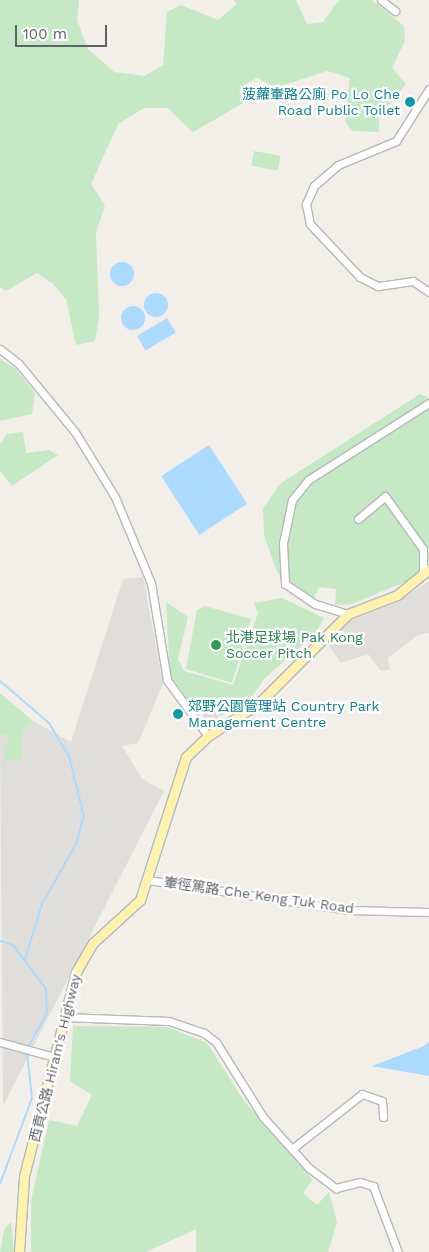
<!DOCTYPE html>
<meta charset="utf-8">
<style>
body{margin:0}
#map{position:relative;width:429px;height:1252px;overflow:hidden;background:#f1efe8;font-family:"Work Sans","Noto Sans TC",sans-serif}
div>[style]{position:absolute}
.industrial>*{inset:0;background:#e0deda}
.round{border-radius:50%}
.green>*{inset:0;background:#c5e8c5;transform-origin:0 0}
.water>*{inset:0;background:#aadaff;transform-origin:0 0}
.stream>*{height:2px;margin:-1px;padding:0 1px;transform-origin:1px;border-radius:1px;background:#aadaff}
.roads{filter:drop-shadow(1px 0 #b5b8bc) drop-shadow(-1px 0 #b5b8bc) drop-shadow(0 1px #b5b8bc) drop-shadow(0 -1px #b5b8bc)}
.minor>*{height:7px;margin:-3.5px;padding:0 3.5px;transform-origin:3.5px;border-radius:3.5px;background:#fff}
.major>*{height:9px;margin:-4.5px;padding:0 4.5px;transform-origin:4.5px;border-radius:4.5px;background:#fff2af}
.dots>*{width:14px;height:14px;translate:-50% -50%;box-sizing:border-box;border:2px solid #fff;border-radius:50%}
span{translate:-50% -50%;white-space:nowrap;text-align:center;line-height:1.15;-webkit-text-stroke:4.5px #fff;paint-order:stroke}
.culture-label{font-size:14px;color:#0d838f}
.right{translate:-100% -50%;text-align:right}
.left{translate:0 -50%;text-align:left}
.leisure-label{font-size:14px;color:#27864d}
.street-label{font-size:14px;color:#5f6368}
.scale{position:absolute;left:15px;top:25px;width:92px;height:22px;box-sizing:border-box;border:2px solid #5f6368;border-top:0;padding-left:6px;font-size:15px;line-height:18px;white-space:nowrap;color:#5f6368;-webkit-text-stroke:4px #fff;paint-order:stroke}
</style>
<div id="map">
<div class="industrial">
<i style="clip-path:polygon(143px 577px,163px 684px,138px 743px,122px 746px,142px 779px,164px 791px,3px 1106px,0 735px,6px 734px,9px 740px,3px 754px,22px 749px,23px 730px,33px 721px,71px 742px,123px 579px)"></i>
<i style="clip-path:polygon(429px 581px,429px 633px,418px 635px,388px 658px,390px 670px,381px 671px,368px 654px,341px 663px,325px 641px,344px 623px,396px 603px)"></i>
<i class="round" style="left:203px;top:708px;width:16px;height:16px"></i>
</div>
<div class="green">
<i style="clip-path:polygon(0 0,79px 0,77px 20px,88px 49px,114px 72px,144px 76px,163px 65px,167px 12px,181px 5px,218px 20px,237px 4px,234px 0,296px 0,307px 24px,323px 22px,339px 0,372px 0,404px 26px,405px 41px,392px 68px,406px 84px,379px 117px,379px 132px,352px 131px,345px 121px,350px 78px,327px 71px,275px 88px,257px 78px,245px 84px,247px 101px,193px 132px,167px 108px,144px 108px,118px 124px,91px 184px,105px 205px,96px 233px,99px 317px,95px 341px,76px 345px,66px 299px,52px 283px,37px 273px,6px 291px,0 287px)"></i>
<i style="left:254px;top:151px;width:27px;height:15px;rotate:10deg"></i>
<i style="clip-path:polygon(0 359px,15px 368px,35px 393px,32px 414px,0 421px)"></i>
<i style="clip-path:polygon(420px 394px,429px 398px,429px 561px,412px 579px,352px 604px,335px 605px,336px 589px,319px 587px,314px 598px,296px 592px,277px 572px,264px 535px,263px 508px,281px 483px)"></i>
<i style="clip-path:polygon(23px 432px,26px 453px,49px 450px,58px 455px,12px 486px,0 471px,0 444px,7px 434px)"></i>
<i style="clip-path:polygon(282px 598px,324px 618px,315px 634px,265px 678px,253px 695px,221px 716px,212px 705px,198px 715px,170px 674px,166px 602px,188px 617px,178px 659px,184px 671px,233px 685px,258px 613px,254px 603px)"></i>
<i style="clip-path:polygon(205px 606px,251px 619px,232px 683px,186px 669px,197px 610px)"></i>
<i style="clip-path:polygon(0 693px,33px 721px,23px 730px,21px 760px,6px 760px,3px 754px,9px 740px,6px 734px,0 735px)"></i>
<i style="clip-path:polygon(73px 1026px,167px 1027px,207px 1043px,244px 1101px,313px 1180px,303px 1193px,317px 1205px,329px 1192px,337px 1222px,328px 1252px,196px 1252px,196px 1229px,146px 1252px,31px 1252px,31px 1201px,49px 1120px,77px 1126px,92px 1095px,70px 1081px)"></i>
<i style="clip-path:polygon(11px 1222px,14px 1252px,0 1252px,4px 1230px)"></i>
</div>
<div class="water">
<i class="round" style="left:110px;top:262px;width:24px;height:24px"></i>
<i class="round" style="left:144px;top:293px;width:24px;height:24px"></i>
<i class="round" style="left:121px;top:306px;width:24px;height:24px"></i>
<i style="left:167px;top:318px;width:17px;height:35px;rotate:59deg"></i>
<i style="left:209px;top:445px;width:70px;height:57px;rotate:57deg"></i>
<i style="clip-path:polygon(429px 1042px,429px 1076px,372px 1066px,424px 1046px)"></i>
</div>
<div class="stream">
<i style="left:0;top:681px;width:65px;rotate:40.6deg"></i>
<i style="left:49px;top:723px;width:39px;rotate:59deg"></i>
<i style="left:69px;top:756px;width:62px;rotate:76deg"></i>
<i style="left:84px;top:816px;width:29px;rotate:106deg"></i>
<i style="left:76px;top:844px;width:69px;rotate:119.5deg"></i>
<i style="left:42px;top:904px;width:58px;rotate:107.2deg"></i>
<i style="left:0;top:941px;width:14px;rotate:17deg"></i>
<i style="left:13px;top:945px;width:55px;rotate:53.1deg"></i>
<i style="left:46px;top:989px;width:24px;rotate:88deg"></i>
<i style="left:47px;top:1013px;width:39px;rotate:119deg"></i>
<i style="left:0;top:1184px;width:92px;rotate:-69.6deg"></i>
<i style="left:32px;top:1098px;width:46px;rotate:-96.2deg"></i>
</div>
<div class="roads">
<div class="minor">
<i style="left:381px;top:0;width:18px;rotate:38deg"></i>
<i style="left:429px;top:89px;width:62px;rotate:122.4deg"></i>
<i style="left:396px;top:141px;width:63px;rotate:157.5deg"></i>
<i style="left:338px;top:165px;width:32px;rotate:139deg"></i>
<i style="left:314px;top:186px;width:20px;rotate:114deg"></i>
<i style="left:306px;top:204px;width:20px;rotate:79deg"></i>
<i style="left:310px;top:224px;width:73px;rotate:46.7deg"></i>
<i style="left:360px;top:277px;width:20px;rotate:27deg"></i>
<i style="left:378px;top:286px;width:35px;rotate:-8deg"></i>
<i style="left:413px;top:281px;width:19px;rotate:35deg"></i>
<i style="left:0;top:349px;width:24px;rotate:38deg"></i>
<i style="left:19px;top:364px;width:88px;rotate:50.5deg"></i>
<i style="left:75px;top:432px;width:76px;rotate:58.4deg"></i>
<i style="left:115px;top:497px;width:93px;rotate:67.3deg"></i>
<i style="left:151px;top:583px;width:98px;rotate:80.6deg"></i>
<i style="left:167px;top:680px;width:69px;rotate:53.8deg"></i>
<i style="left:358px;top:519px;width:35px;rotate:-40deg"></i>
<i style="left:385px;top:496px;width:65px;rotate:54.4deg"></i>
<i style="left:423px;top:549px;width:25px;rotate:90deg"></i>
<i style="left:348px;top:614px;width:34px;rotate:-163deg"></i>
<i style="left:315px;top:604px;width:36px;rotate:-146deg"></i>
<i style="left:285px;top:584px;width:41px;rotate:-92.8deg"></i>
<i style="left:283px;top:543px;width:44px;rotate:-78.2deg"></i>
<i style="left:292px;top:500px;width:26px;rotate:-51deg"></i>
<i style="left:308px;top:480px;width:143px;rotate:-32.5deg"></i>
<i style="left:148px;top:880px;width:203px;rotate:8.5deg"></i>
<i style="left:349px;top:910px;width:80px;rotate:1.4deg"></i>
<i style="left:63px;top:1017px;width:106px;rotate:2.2deg"></i>
<i style="left:169px;top:1021px;width:37px;rotate:19deg"></i>
<i style="left:204px;top:1033px;width:15px;rotate:37deg"></i>
<i style="left:216px;top:1042px;width:89px;rotate:57.9deg"></i>
<i style="left:263px;top:1117px;width:69px;rotate:48deg"></i>
<i style="left:309px;top:1168px;width:34px;rotate:37deg"></i>
<i style="left:336px;top:1188px;width:25px;rotate:-14deg"></i>
<i style="left:360px;top:1182px;width:14px;rotate:17deg"></i>
<i style="left:373px;top:1186px;width:71px;rotate:69.3deg"></i>
<i style="left:0;top:1042px;width:56px;rotate:15.5deg"></i>
<i style="left:292px;top:1149px;width:89px;rotate:-38.2deg"></i>
<i style="left:362px;top:1094px;width:21px;rotate:19deg"></i>
<i style="left:382px;top:1101px;width:16px;rotate:86deg"></i>
</div>
<div class="major">
<i style="left:19px;top:1252px;width:76px;rotate:-86.2deg"></i>
<i style="left:24px;top:1176px;width:211px;rotate:-75.7deg"></i>
<i style="left:76px;top:972px;width:34px;rotate:-60deg"></i>
<i style="left:93px;top:943px;width:64px;rotate:-42.5deg"></i>
<i style="left:140px;top:900px;width:150px;rotate:-72.2deg"></i>
<i style="left:186px;top:757px;width:30px;rotate:-44deg"></i>
<i style="left:208px;top:736px;width:61px;rotate:-32.9deg"></i>
<i style="left:259px;top:703px;width:126px;rotate:-45deg"></i>
<i style="left:348px;top:614px;width:53px;rotate:-21.2deg"></i>
<i style="left:397px;top:595px;width:41px;rotate:-39.1deg"></i>
</div>
</div>
<div class="dots">
<i style="left:410px;top:102px;background:#0f9aa8"></i>
<i style="left:216px;top:645px;background:#2e9e5b"></i>
<i style="left:178px;top:714px;background:#0f9aa8"></i>
</div>
<div class="culture-label">
<span class="right" style="left:400px;top:102px">菠蘿輋路公廁 Po Lo Che<br>Road Public Toilet</span>
<span class="left" style="left:188px;top:714px">郊野公園管理站 Country Park<br>Management Centre</span>
</div>
<div class="leisure-label">
<span class="left" style="left:226px;top:645px">北港足球場 Pak Kong<br>Soccer Pitch</span>
</div>
<div class="street-label">
<span style="left:259px;top:895px;rotate:8deg">輋徑篤路 Che Keng Tuk Road</span>
<span style="left:55px;top:1058px;rotate:-76deg">西貢公路 Hiram's Highway</span>
</div>
<div class="scale">100 m</div>
</div>
